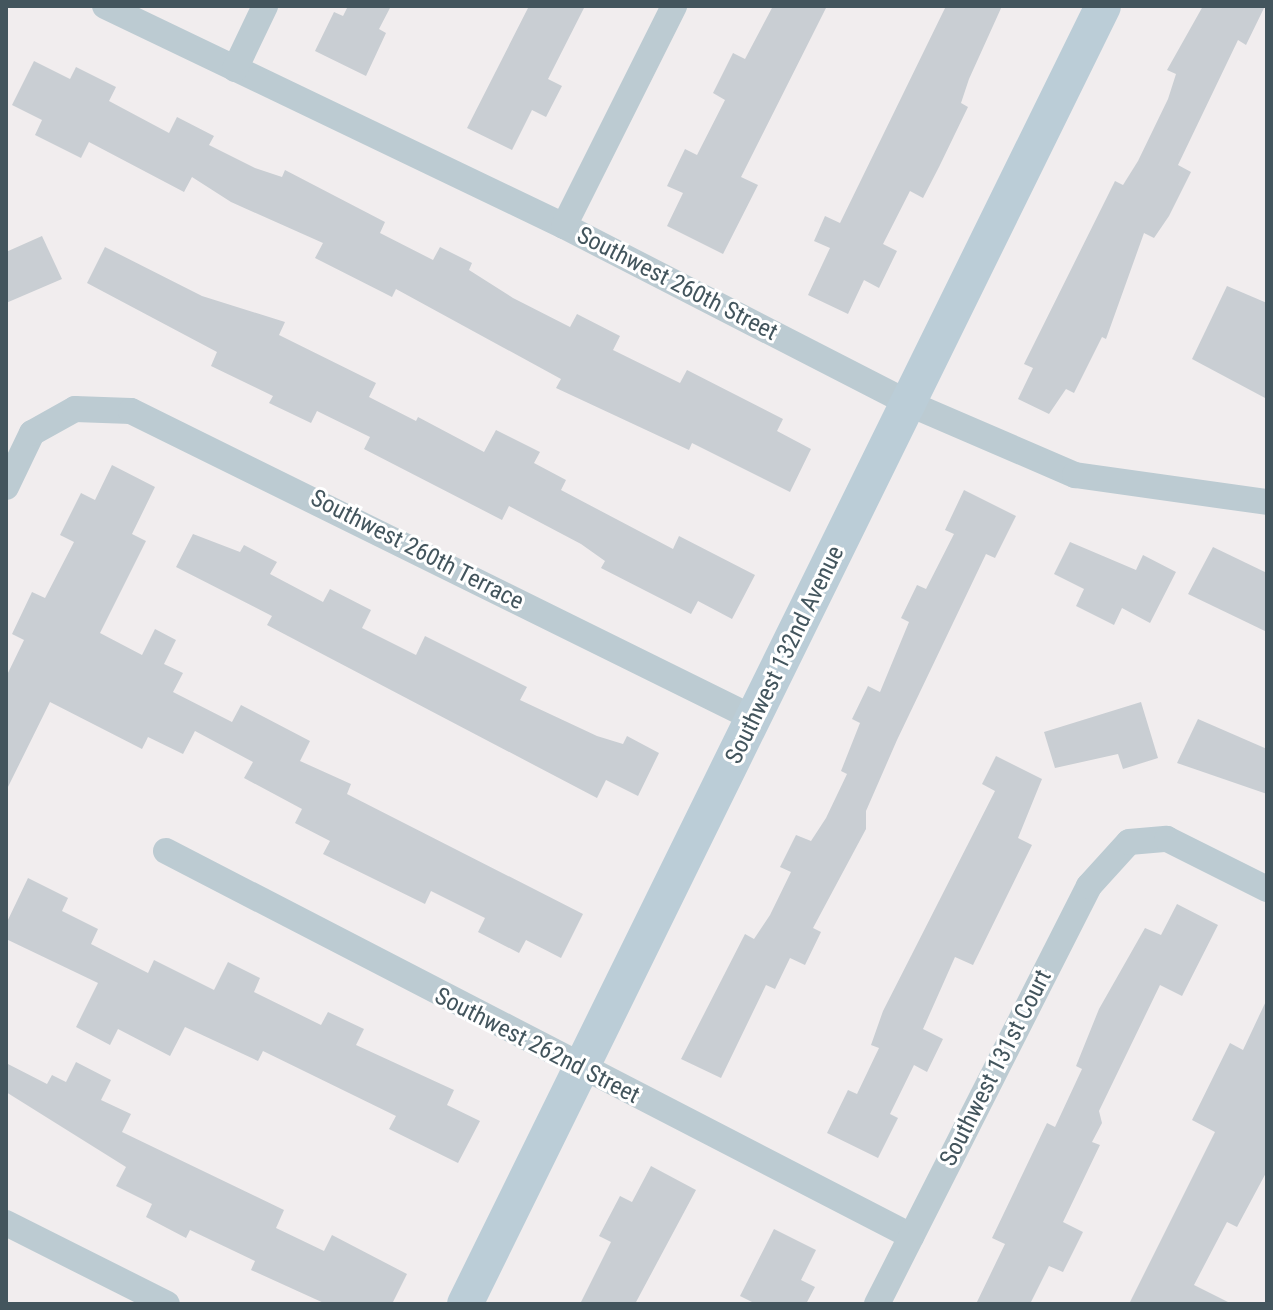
<!DOCTYPE html>
<style>
body{margin:0}
#map{position:relative;width:1273px;height:1310px;overflow:hidden;background:#f1edee;font-family:"Roboto Condensed",sans-serif}
div>[style]{position:absolute}
.building>*{inset:0;background:#c9ced3}
.street>*{height:26px;margin:-13px;padding:0 13px;transform-origin:13px;border-radius:13px;background:#bccbd2}
.secondary>*{height:36px;margin:-18px;padding:0 18px;transform-origin:18px;border-radius:18px;background:#bbcdd7}
span{translate:-50% -50%;white-space:nowrap;text-align:center;line-height:1.15;-webkit-text-stroke:6px #fff;paint-order:stroke}
.street-label{font-size:24px;color:#43555d}
.frame{position:absolute;inset:0;border:8px solid #43555d;pointer-events:none}
</style>
<div id="map">
<div class="building">
<i style="clip-path:polygon(348px 6px,391px 6px,379px 29px,386px 33px,366px 76px,315px 51px,334px 12px,343px 16px)"></i>
<i style="clip-path:polygon(529px 6px,585px 6px,548px 79px,562px 86px,546px 117px,532px 110px,512px 150px,467px 128px)"></i>
<i style="clip-path:polygon(773px 6px,827px 6px,741px 177px,758px 185px,723px 254px,667px 226px,683px 193px,667px 186px,685px 149px,697px 155px,725px 100px,713px 93px,733px 53px,745px 59px)"></i>
<i style="clip-path:polygon(946px 6px,1002px 6px,969px 79px,961px 103px,968px 107px,939px 167px,923px 198px,910px 191px,883px 244px,897px 251px,879px 288px,864px 280px,848px 314px,808px 295px,830px 248px,814px 241px,825px 216px,840px 223px)"></i>
<i style="clip-path:polygon(1203px 6px,1265px 6px,1246px 45px,1238px 40px,1178px 165px,1191px 172px,1169px 216px,1154px 238px,1144px 233px,1106px 339px,1102px 337px,1074px 393px,1066px 389px,1049px 414px,1018px 399px,1033px 368px,1024px 364px,1115px 181px,1123px 185px,1138px 161px,1168px 99px,1176px 74px,1167px 70px)"></i>
<i style="clip-path:polygon(34px 61px,70px 79px,76px 67px,116px 87px,109px 101px,169px 133px,177px 117px,214px 136px,209px 145px,255px 168px,282px 177px,285px 170px,385px 222px,380px 233px,433px 260px,440px 247px,472px 263px,469px 270px,513px 298px,570px 327px,577px 314px,620px 336px,613px 350px,680px 383px,687px 370px,783px 419px,777px 431px,811px 449px,790px 492px,692px 443px,689px 450px,556px 388px,561px 379px,396px 289px,392px 297px,315px 258px,323px 243px,231px 202px,192px 177px,184px 192px,89px 142px,81px 158px,35px 135px,42px 120px,12px 105px)"></i>
<i style="clip-path:polygon(42px 236px,62px 279px,6px 303px,6px 252px)"></i>
<i style="clip-path:polygon(105px 247px,202px 296px,285px 322px,279px 335px,376px 383px,369px 397px,416px 421px,418px 417px,484px 452px,496px 430px,540px 452px,534px 463px,566px 480px,561px 490px,673px 549px,679px 536px,755px 575px,732px 619px,698px 601px,691px 614px,601px 568px,605px 561px,581px 544px,509px 506px,502px 520px,364px 449px,370px 437px,317px 411px,311px 423px,269px 403px,273px 396px,211px 366px,217px 352px,87px 283px)"></i>
<i style="clip-path:polygon(1227px 286px,1267px 303px,1267px 399px,1192px 359px)"></i>
<i style="clip-path:polygon(112px 465px,155px 487px,132px 534px,146px 541px,100px 633px,142px 655px,155px 629px,176px 640px,164px 664px,183px 673px,173px 692px,232px 722px,241px 705px,310px 741px,300px 761px,351px 784px,347px 794px,583px 914px,561px 958px,526px 940px,519px 953px,478px 932px,485px 918px,431px 891px,425px 904px,323px 854px,330px 841px,295px 823px,302px 809px,244px 778px,253px 762px,195px 731px,183px 754px,148px 737px,142px 749px,50px 702px,6px 791px,6px 677px,24px 640px,12px 634px,32px 592px,45px 598px,74px 542px,60px 535px,81px 493px,95px 500px)"></i>
<i style="clip-path:polygon(964px 490px,1016px 516px,995px 558px,986px 554px,897px 740px,866px 811px,866px 829px,813px 928px,821px 932px,805px 965px,790px 958px,775px 989px,766px 985px,721px 1078px,681px 1059px,745px 934px,754px 939px,770px 915px,791px 872px,780px 867px,796px 835px,811px 841px,826px 818px,847px 774px,841px 771px,860px 723px,852px 719px,868px 686px,880px 692px,909px 622px,901px 618px,917px 585px,926px 589px,954px 534px,945px 530px)"></i>
<i style="clip-path:polygon(193px 534px,240px 552px,244px 545px,277px 562px,270px 574px,323px 602px,330px 589px,371px 610px,362px 628px,416px 655px,425px 636px,527px 687px,520px 700px,597px 736px,623px 744px,627px 736px,659px 753px,638px 796px,606px 780px,597px 798px,267px 625px,272px 616px,176px 567px)"></i>
<i style="clip-path:polygon(1070px 542px,1136px 570px,1143px 555px,1176px 572px,1150px 623px,1122px 608px,1114px 625px,1076px 606px,1084px 589px,1054px 574px)"></i>
<i style="clip-path:polygon(1213px 547px,1267px 573px,1267px 632px,1188px 594px)"></i>
<i style="clip-path:polygon(1141px 702px,1158px 758px,1123px 769px,1118px 754px,1055px 768px,1044px 732px)"></i>
<i style="clip-path:polygon(1198px 719px,1267px 749px,1267px 794px,1177px 763px)"></i>
<i style="clip-path:polygon(996px 756px,1042px 779px,1018px 838px,1032px 845px,973px 965px,955px 957px,923px 1029px,943px 1039px,927px 1072px,914px 1065px,890px 1114px,898px 1118px,878px 1158px,827px 1133px,848px 1090px,857px 1094px,879px 1048px,871px 1045px,883px 1011px,995px 791px,982px 784px)"></i>
<i style="clip-path:polygon(28px 878px,68px 898px,62px 911px,98px 929px,91px 944px,148px 973px,154px 960px,214px 990px,228px 962px,260px 978px,254px 992px,321px 1025px,328px 1012px,364px 1029px,356px 1045px,454px 1090px,447px 1105px,480px 1121px,458px 1163px,389px 1129px,396px 1116px,263px 1051px,258px 1061px,185px 1027px,170px 1056px,118px 1029px,110px 1045px,76px 1027px,98px 983px,6px 939px,6px 924px)"></i>
<i style="clip-path:polygon(1177px 904px,1218px 925px,1182px 996px,1160px 985px,1099px 1111px,1102px 1123px,1092px 1142px,1100px 1145px,1063px 1222px,1083px 1232px,1063px 1272px,1049px 1266px,1030px 1304px,976px 1304px,1005px 1244px,992px 1238px,1047px 1123px,1055px 1127px,1082px 1069px,1076px 1066px,1099px 1009px,1145px 928px,1161px 935px)"></i>
<i style="clip-path:polygon(1267px 999px,1267px 1171px,1237px 1227px,1227px 1222px,1194px 1285px,1232px 1304px,1129px 1304px,1215px 1132px,1192px 1120px,1230px 1043px,1243px 1050px)"></i>
<i style="clip-path:polygon(76px 1062px,111px 1080px,101px 1100px,131px 1114px,122px 1132px,284px 1210px,276px 1228px,324px 1251px,332px 1235px,407px 1274px,392px 1304px,326px 1304px,251px 1270px,255px 1261px,190px 1230px,186px 1238px,146px 1217px,152px 1204px,116px 1186px,126px 1167px,6px 1092px,6px 1063px,47px 1084px,52px 1075px,66px 1082px)"></i>
<i style="clip-path:polygon(651px 1166px,696px 1190px,635px 1304px,580px 1304px,611px 1242px,599px 1236px,620px 1196px,632px 1202px)"></i>
<i style="clip-path:polygon(774px 1229px,816px 1250px,801px 1280px,815px 1287px,806px 1304px,756px 1304px,740px 1296px)"></i>
</div>
<div class="street">
<i style="left:105px;top:6px;width:509px;rotate:25.61deg"></i>
<i style="left:564px;top:226px;width:389px;rotate:27.2deg"></i>
<i style="left:910px;top:404px;width:180px;rotate:23.3deg"></i>
<i style="left:1075px;top:475px;width:194px;rotate:8deg"></i>
<i style="left:235px;top:69px;width:70px;rotate:-64.5deg"></i>
<i style="left:564px;top:226px;width:246px;rotate:-63.4deg"></i>
<i style="left:6px;top:487px;width:60px;rotate:-64.3deg"></i>
<i style="left:32px;top:433px;width:49px;rotate:-29.2deg"></i>
<i style="left:75px;top:409px;width:56px;rotate:2deg"></i>
<i style="left:131px;top:411px;width:694px;rotate:26.27deg"></i>
<i style="left:166px;top:851px;width:839px;rotate:27.33deg"></i>
<i style="left:6px;top:1223px;width:180px;rotate:26.7deg"></i>
<i style="left:877px;top:1304px;width:469px;rotate:-63.1deg"></i>
<i style="left:1089px;top:886px;width:59px;rotate:-47.7deg"></i>
<i style="left:1129px;top:842px;width:38px;rotate:-5deg"></i>
<i style="left:1167px;top:839px;width:112px;rotate:26.6deg"></i>
</div>
<div class="secondary">
<i style="left:465px;top:1304px;width:1446px;rotate:-63.82deg"></i>
</div>
<div class="street-label">
<span style="left:677px;top:284px;rotate:27deg">Southwest 260th Street</span>
<span style="left:417px;top:550px;rotate:27deg">Southwest 260th Terrace</span>
<span style="left:785px;top:655px;rotate:-64deg">Southwest 132nd Avenue</span>
<span style="left:537px;top:1046px;rotate:27deg">Southwest 262nd Street</span>
<span style="left:996px;top:1068px;rotate:-63deg">Southwest 131st Court</span>
</div>
<div class="frame"></div>
</div>
